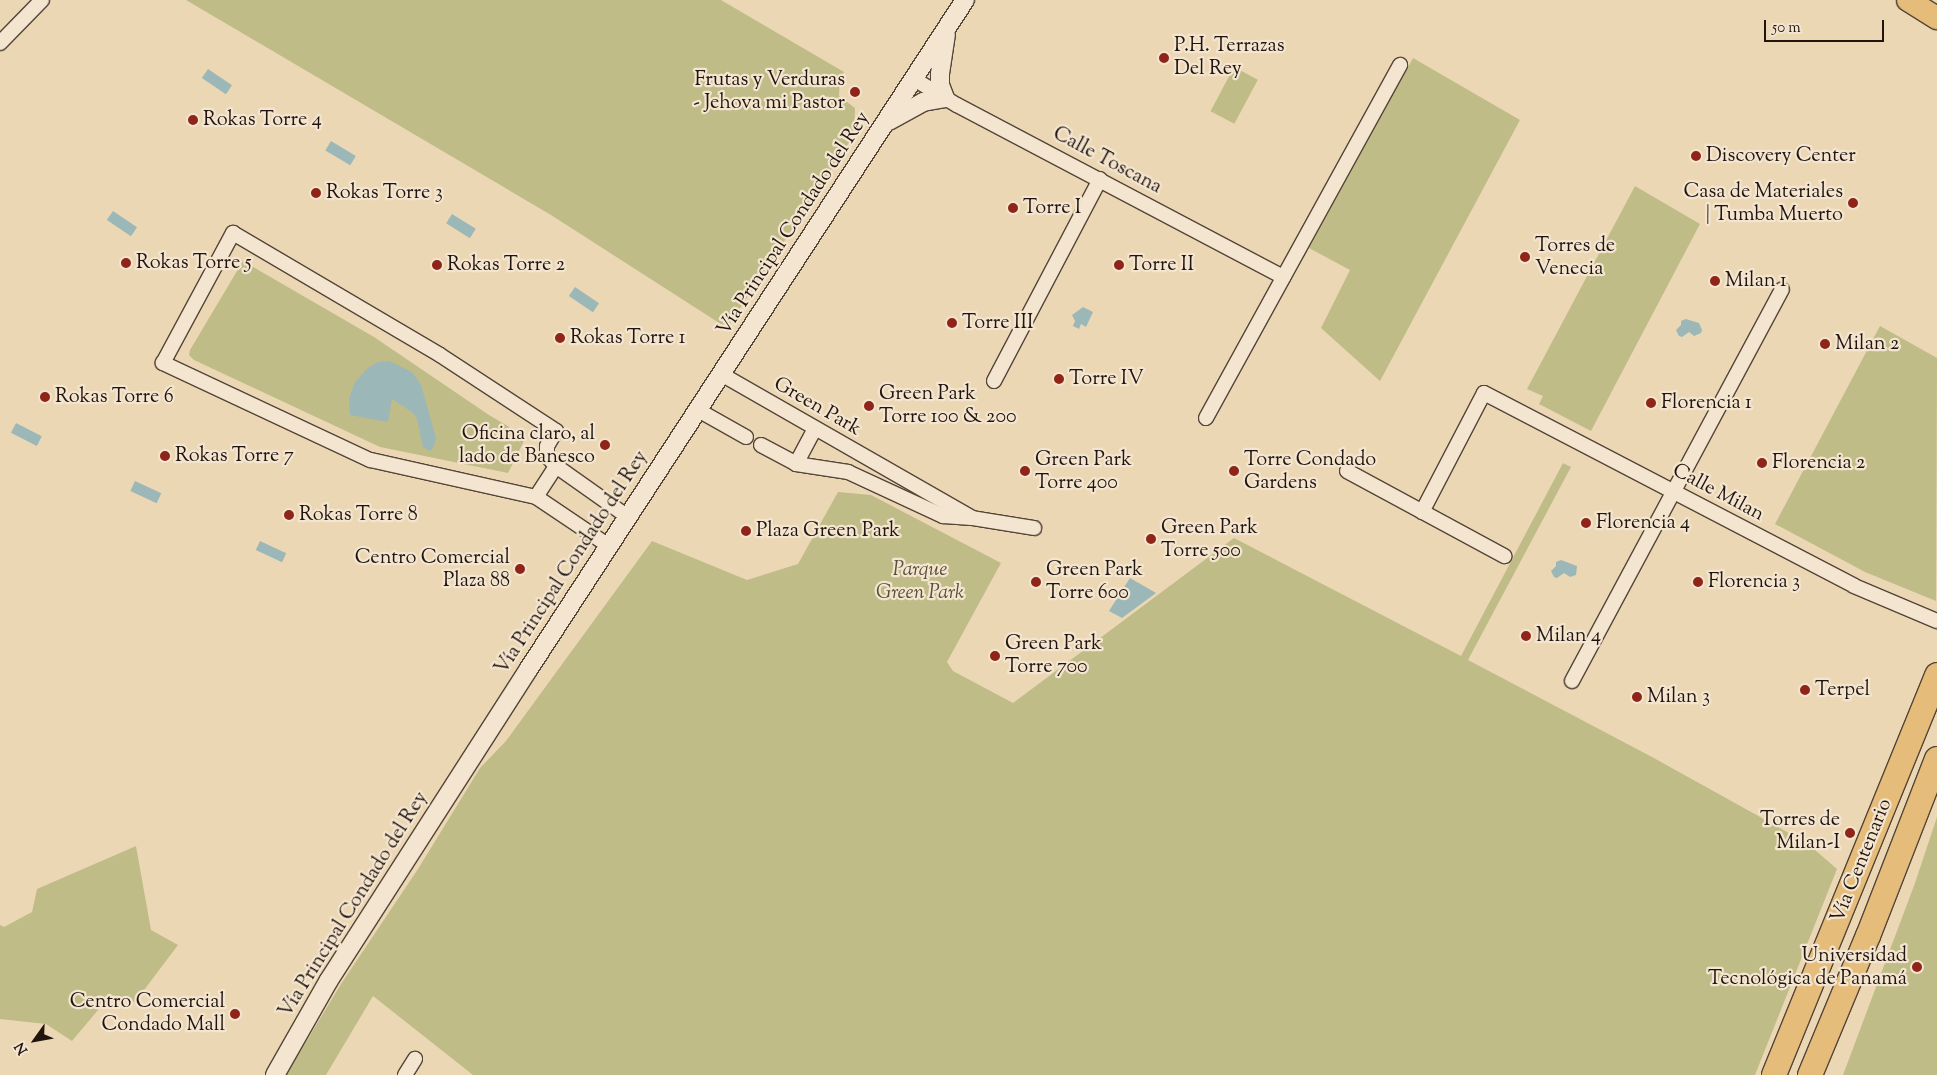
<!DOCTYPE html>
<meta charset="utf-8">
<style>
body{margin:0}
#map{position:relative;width:1937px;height:1075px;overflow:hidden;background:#ecd7b5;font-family:"Sorts Mill Goudy",serif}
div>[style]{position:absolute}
.green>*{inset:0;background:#bfbc88;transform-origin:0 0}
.water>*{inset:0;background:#9cb7b7;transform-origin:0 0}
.roads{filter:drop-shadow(1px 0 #544538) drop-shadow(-1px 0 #544538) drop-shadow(0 1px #544538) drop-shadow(0 -1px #544538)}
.minor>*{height:14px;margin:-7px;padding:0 7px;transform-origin:7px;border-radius:7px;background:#f3e5cf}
.tertiary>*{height:18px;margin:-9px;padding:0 9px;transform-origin:9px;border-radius:9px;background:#f3e5cf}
.primary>*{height:22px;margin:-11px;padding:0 11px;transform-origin:11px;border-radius:11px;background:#e6bc7a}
.trunk>*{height:24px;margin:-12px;padding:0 12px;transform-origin:12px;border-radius:12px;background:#e6bc7a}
.dots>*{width:14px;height:14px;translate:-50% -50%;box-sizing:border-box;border:2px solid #f3e5cf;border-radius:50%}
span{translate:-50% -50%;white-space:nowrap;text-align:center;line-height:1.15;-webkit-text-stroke:4.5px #f3e5cf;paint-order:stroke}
.poi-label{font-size:20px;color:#21140e}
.left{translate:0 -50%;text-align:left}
.right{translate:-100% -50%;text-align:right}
.street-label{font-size:20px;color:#21140e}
.park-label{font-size:20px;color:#584f39;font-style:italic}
.north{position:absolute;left:10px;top:1015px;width:50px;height:50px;-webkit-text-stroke:4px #f3e5cf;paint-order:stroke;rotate:238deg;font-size:14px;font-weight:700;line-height:20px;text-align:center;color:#21140e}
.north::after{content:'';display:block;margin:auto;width:18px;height:22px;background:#21140e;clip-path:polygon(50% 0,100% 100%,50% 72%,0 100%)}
.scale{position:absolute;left:1764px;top:20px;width:120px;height:22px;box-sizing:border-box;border:2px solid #21140e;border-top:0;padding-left:6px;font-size:15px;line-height:18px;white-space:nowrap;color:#21140e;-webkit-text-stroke:4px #f3e5cf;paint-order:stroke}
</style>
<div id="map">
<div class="green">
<i style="clip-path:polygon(186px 0,721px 0,844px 72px,840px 78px,839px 96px,855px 108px,854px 135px,727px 328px,551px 215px)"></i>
<i style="clip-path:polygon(1413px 58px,1520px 120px,1380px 381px,1321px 328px,1350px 270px,1309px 248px)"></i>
<i style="left:1234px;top:67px;width:27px;height:50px;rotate:28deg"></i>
<i style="clip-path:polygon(1635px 186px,1700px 224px,1591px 431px,1539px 404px,1543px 396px,1527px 389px)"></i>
<i style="clip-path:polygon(243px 261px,374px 337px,489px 415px,526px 437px,508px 473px,380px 447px,194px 360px,189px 355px,190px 350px)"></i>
<i style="clip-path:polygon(1880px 326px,1937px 358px,1936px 601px,1865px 572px,1775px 524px)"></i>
<i style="clip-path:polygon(1563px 463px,1571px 467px,1468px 660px,1652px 757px,1807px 843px,1837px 869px,1755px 1075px,473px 1075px,373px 996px,326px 1075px,286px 1075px,341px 984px,418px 869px,480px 768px,506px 741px,652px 541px,747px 580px,798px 564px,838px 492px,871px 495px,1001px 563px,947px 662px,953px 671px,1013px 703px,1234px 538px,1461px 656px)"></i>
<i style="clip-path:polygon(1937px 817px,1937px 1075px,1843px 1075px,1915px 883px)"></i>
<i style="clip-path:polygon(136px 846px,151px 930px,178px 945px,135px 1002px,108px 998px,72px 1041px,46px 1024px,0 1019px,0 925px,4px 927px,32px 912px,37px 889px)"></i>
</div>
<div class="water">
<i style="left:208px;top:69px;width:29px;height:11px;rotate:34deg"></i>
<i style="left:331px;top:141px;width:29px;height:11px;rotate:31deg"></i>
<i style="left:113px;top:211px;width:29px;height:11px;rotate:34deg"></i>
<i style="left:452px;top:214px;width:28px;height:11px;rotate:32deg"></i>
<i style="left:575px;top:287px;width:29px;height:11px;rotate:34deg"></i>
<i style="clip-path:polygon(1083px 307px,1093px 312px,1086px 327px,1081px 324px,1079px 329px,1073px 326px,1075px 321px,1072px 315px)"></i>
<i style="clip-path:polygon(1686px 319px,1699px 323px,1702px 330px,1701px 333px,1694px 336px,1689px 332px,1682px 337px,1679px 336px,1676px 330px,1681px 325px,1681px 321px)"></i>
<i style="clip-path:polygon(389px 361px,412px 372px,421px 385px,436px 438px,433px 448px,430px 451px,423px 447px,417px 419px,412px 412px,392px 399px,388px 422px,350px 415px,349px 399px,355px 382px,369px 367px,378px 362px)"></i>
<i style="left:16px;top:423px;width:29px;height:11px;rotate:27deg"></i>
<i style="left:135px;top:481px;width:29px;height:11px;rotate:25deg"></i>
<i style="left:260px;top:541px;width:29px;height:10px;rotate:25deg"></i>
<i style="clip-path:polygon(1561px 560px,1577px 566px,1576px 575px,1570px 577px,1564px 573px,1557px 578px,1554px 577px,1551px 571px,1556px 566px,1556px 562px)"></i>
<i style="clip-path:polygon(1130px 578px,1156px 593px,1122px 618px,1109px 611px)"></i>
</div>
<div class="roads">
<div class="minor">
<i style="left:0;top:43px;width:60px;rotate:-45.7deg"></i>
<i style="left:914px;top:79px;width:50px;rotate:31.2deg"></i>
<i style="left:957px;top:105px;width:369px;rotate:27.8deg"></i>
<i style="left:721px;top:374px;width:289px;rotate:29.8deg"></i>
<i style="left:994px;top:381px;width:228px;rotate:-62.3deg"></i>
<i style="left:698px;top:410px;width:55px;rotate:29.4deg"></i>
<i style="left:1206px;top:418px;width:403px;rotate:-61.2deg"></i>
<i style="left:761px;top:445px;width:40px;rotate:28deg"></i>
<i style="left:796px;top:464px;width:53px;rotate:8.7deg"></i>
<i style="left:848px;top:472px;width:105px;rotate:24.9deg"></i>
<i style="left:943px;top:516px;width:29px;rotate:4deg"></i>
<i style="left:972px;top:518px;width:63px;rotate:9.2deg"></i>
<i style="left:796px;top:464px;width:40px;rotate:-62deg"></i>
<i style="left:1347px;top:471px;width:179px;rotate:28.4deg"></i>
<i style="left:536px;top:497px;width:37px;rotate:-57deg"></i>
<i style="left:1422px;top:512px;width:134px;rotate:-62.5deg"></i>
<i style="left:1484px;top:393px;width:417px;rotate:27.5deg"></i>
<i style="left:1854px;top:586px;width:90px;rotate:22.9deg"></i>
<i style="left:609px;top:546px;width:88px;rotate:-146.1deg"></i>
<i style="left:536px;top:497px;width:170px;rotate:-167.4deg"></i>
<i style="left:370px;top:460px;width:229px;rotate:-154.9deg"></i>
<i style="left:163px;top:363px;width:148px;rotate:-61.7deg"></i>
<i style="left:233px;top:233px;width:240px;rotate:30.5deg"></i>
<i style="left:440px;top:355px;width:139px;rotate:33.2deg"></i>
<i style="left:556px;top:431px;width:17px;rotate:121deg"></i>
<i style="left:547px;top:446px;width:10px;rotate:90deg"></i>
<i style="left:547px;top:456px;width:13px;rotate:48deg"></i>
<i style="left:556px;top:466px;width:88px;rotate:35.3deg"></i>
<i style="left:1572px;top:681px;width:444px;rotate:-61.8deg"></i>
<i style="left:405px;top:1075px;width:19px;rotate:-58deg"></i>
</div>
<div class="tertiary">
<i style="left:889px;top:121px;width:39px;rotate:-29deg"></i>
<i style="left:923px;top:102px;width:22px;rotate:-10deg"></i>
<i style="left:945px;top:98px;width:14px;rotate:-111deg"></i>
<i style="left:940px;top:85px;width:11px;rotate:-90deg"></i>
<i style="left:940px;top:74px;width:40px;rotate:-81.5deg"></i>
<i style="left:275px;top:1075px;width:109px;rotate:-60.4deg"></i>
<i style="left:329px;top:980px;width:368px;rotate:-57.3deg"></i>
<i style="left:528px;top:670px;width:800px;rotate:-56.89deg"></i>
</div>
<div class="primary">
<i style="left:1908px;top:0;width:34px;rotate:32deg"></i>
</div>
<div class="trunk">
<i style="left:1774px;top:1075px;width:432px;rotate:-67.8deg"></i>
<i style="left:1810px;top:1075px;width:151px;rotate:-67.4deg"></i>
<i style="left:1868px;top:936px;width:190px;rotate:-68.7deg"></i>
</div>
</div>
<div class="dots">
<i style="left:1164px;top:58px;background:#8f2418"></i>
<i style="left:855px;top:92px;background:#8f2418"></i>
<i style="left:193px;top:120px;background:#8f2418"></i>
<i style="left:1696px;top:156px;background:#8f2418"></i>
<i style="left:316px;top:193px;background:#8f2418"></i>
<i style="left:1853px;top:203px;background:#8f2418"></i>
<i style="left:1013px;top:208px;background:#8f2418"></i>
<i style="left:1525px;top:257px;background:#8f2418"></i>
<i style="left:126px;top:263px;background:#8f2418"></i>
<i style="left:437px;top:265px;background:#8f2418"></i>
<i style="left:1119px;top:265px;background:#8f2418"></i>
<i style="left:1715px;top:281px;background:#8f2418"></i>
<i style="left:952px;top:323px;background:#8f2418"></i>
<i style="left:560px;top:338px;background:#8f2418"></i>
<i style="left:1825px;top:344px;background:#8f2418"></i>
<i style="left:1059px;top:379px;background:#8f2418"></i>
<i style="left:45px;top:397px;background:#8f2418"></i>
<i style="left:1651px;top:403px;background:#8f2418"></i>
<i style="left:869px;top:406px;background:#8f2418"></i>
<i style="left:605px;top:445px;background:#8f2418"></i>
<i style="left:165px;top:456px;background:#8f2418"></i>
<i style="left:1762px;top:463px;background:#8f2418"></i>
<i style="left:1025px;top:471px;background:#8f2418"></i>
<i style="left:1234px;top:471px;background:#8f2418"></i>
<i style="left:289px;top:515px;background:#8f2418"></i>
<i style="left:1586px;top:523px;background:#8f2418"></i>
<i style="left:746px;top:531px;background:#8f2418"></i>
<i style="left:1151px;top:539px;background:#8f2418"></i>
<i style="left:520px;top:569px;background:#8f2418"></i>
<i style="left:1036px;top:582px;background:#8f2418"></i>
<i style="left:1698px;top:582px;background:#8f2418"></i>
<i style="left:1526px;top:636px;background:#8f2418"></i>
<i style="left:995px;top:656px;background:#8f2418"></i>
<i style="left:1805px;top:690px;background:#8f2418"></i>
<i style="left:1637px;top:697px;background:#8f2418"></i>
<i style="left:1850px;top:833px;background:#8f2418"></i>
<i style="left:1917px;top:967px;background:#8f2418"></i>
<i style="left:235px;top:1014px;background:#8f2418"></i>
</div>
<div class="poi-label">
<span class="left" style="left:1174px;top:58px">P.H. Terrazas<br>Del Rey</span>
<span class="right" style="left:845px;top:92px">Frutas y Verduras<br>- Jehova mi Pastor</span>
<span class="left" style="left:203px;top:120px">Rokas Torre 4</span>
<span class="left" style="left:1706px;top:156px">Discovery Center</span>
<span class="right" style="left:1843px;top:204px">Casa de Materiales<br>| Tumba Muerto</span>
<span class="left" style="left:326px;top:193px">Rokas Torre 3</span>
<span class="left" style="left:1023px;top:208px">Torre I</span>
<span class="left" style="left:1535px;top:258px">Torres de<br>Venecia</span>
<span class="left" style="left:136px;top:263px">Rokas Torre 5</span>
<span class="left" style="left:447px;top:265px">Rokas Torre 2</span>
<span class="left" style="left:1129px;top:265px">Torre II</span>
<span class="left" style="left:1725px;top:281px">Milan 1</span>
<span class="left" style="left:962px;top:323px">Torre III</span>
<span class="left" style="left:570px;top:338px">Rokas Torre 1</span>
<span class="left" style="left:1835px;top:344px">Milan 2</span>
<span class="left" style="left:1069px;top:379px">Torre IV</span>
<span class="left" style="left:879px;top:406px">Green Park<br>Torre 100 &amp; 200</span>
<span class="left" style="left:55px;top:397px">Rokas Torre 6</span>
<span class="left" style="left:1661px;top:403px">Florencia 1</span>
<span class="right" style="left:595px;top:446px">Oficina claro, al<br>lado de Banesco</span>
<span class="left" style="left:175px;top:456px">Rokas Torre 7</span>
<span class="left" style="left:1035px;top:472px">Green Park<br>Torre 400</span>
<span class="left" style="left:1244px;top:472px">Torre Condado<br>Gardens</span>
<span class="left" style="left:1772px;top:463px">Florencia 2</span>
<span class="left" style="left:299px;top:515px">Rokas Torre 8</span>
<span class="left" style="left:1596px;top:523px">Florencia 4</span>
<span class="left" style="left:1161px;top:540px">Green Park<br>Torre 500</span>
<span class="left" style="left:756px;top:531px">Plaza Green Park</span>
<span class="right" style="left:510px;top:570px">Centro Comercial<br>Plaza 88</span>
<span class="left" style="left:1046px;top:582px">Green Park<br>Torre 600</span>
<span class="left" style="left:1708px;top:582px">Florencia 3</span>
<span class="left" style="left:1536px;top:636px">Milan 4</span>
<span class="left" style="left:1005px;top:656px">Green Park<br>Torre 700</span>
<span class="left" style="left:1815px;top:690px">Terpel</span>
<span class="left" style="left:1647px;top:697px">Milan 3</span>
<span class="right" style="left:1840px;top:832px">Torres de<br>Milan-I</span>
<span class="right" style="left:1907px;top:968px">Universidad<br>Tecnológica de Panamá</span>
<span class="right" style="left:225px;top:1014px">Centro Comercial<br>Condado Mall</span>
</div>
<div class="street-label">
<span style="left:1107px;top:161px;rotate:28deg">Calle Toscana</span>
<span style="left:794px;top:224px;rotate:-57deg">Vía Principal Condado del Rey</span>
<span style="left:817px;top:407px;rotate:30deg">Green Park</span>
<span style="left:1718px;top:493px;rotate:28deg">Calle Milan</span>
<span style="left:572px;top:563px;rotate:-57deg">Vía Principal Condado del Rey</span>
<span style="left:1862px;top:861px;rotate:-68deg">Vía Centenario</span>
<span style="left:354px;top:905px;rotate:-58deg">Vía Principal Condado del Rey</span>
</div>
<div class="park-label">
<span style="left:920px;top:582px">Parque<br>Green Park</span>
</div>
<div class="north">N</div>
<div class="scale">50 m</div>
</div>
